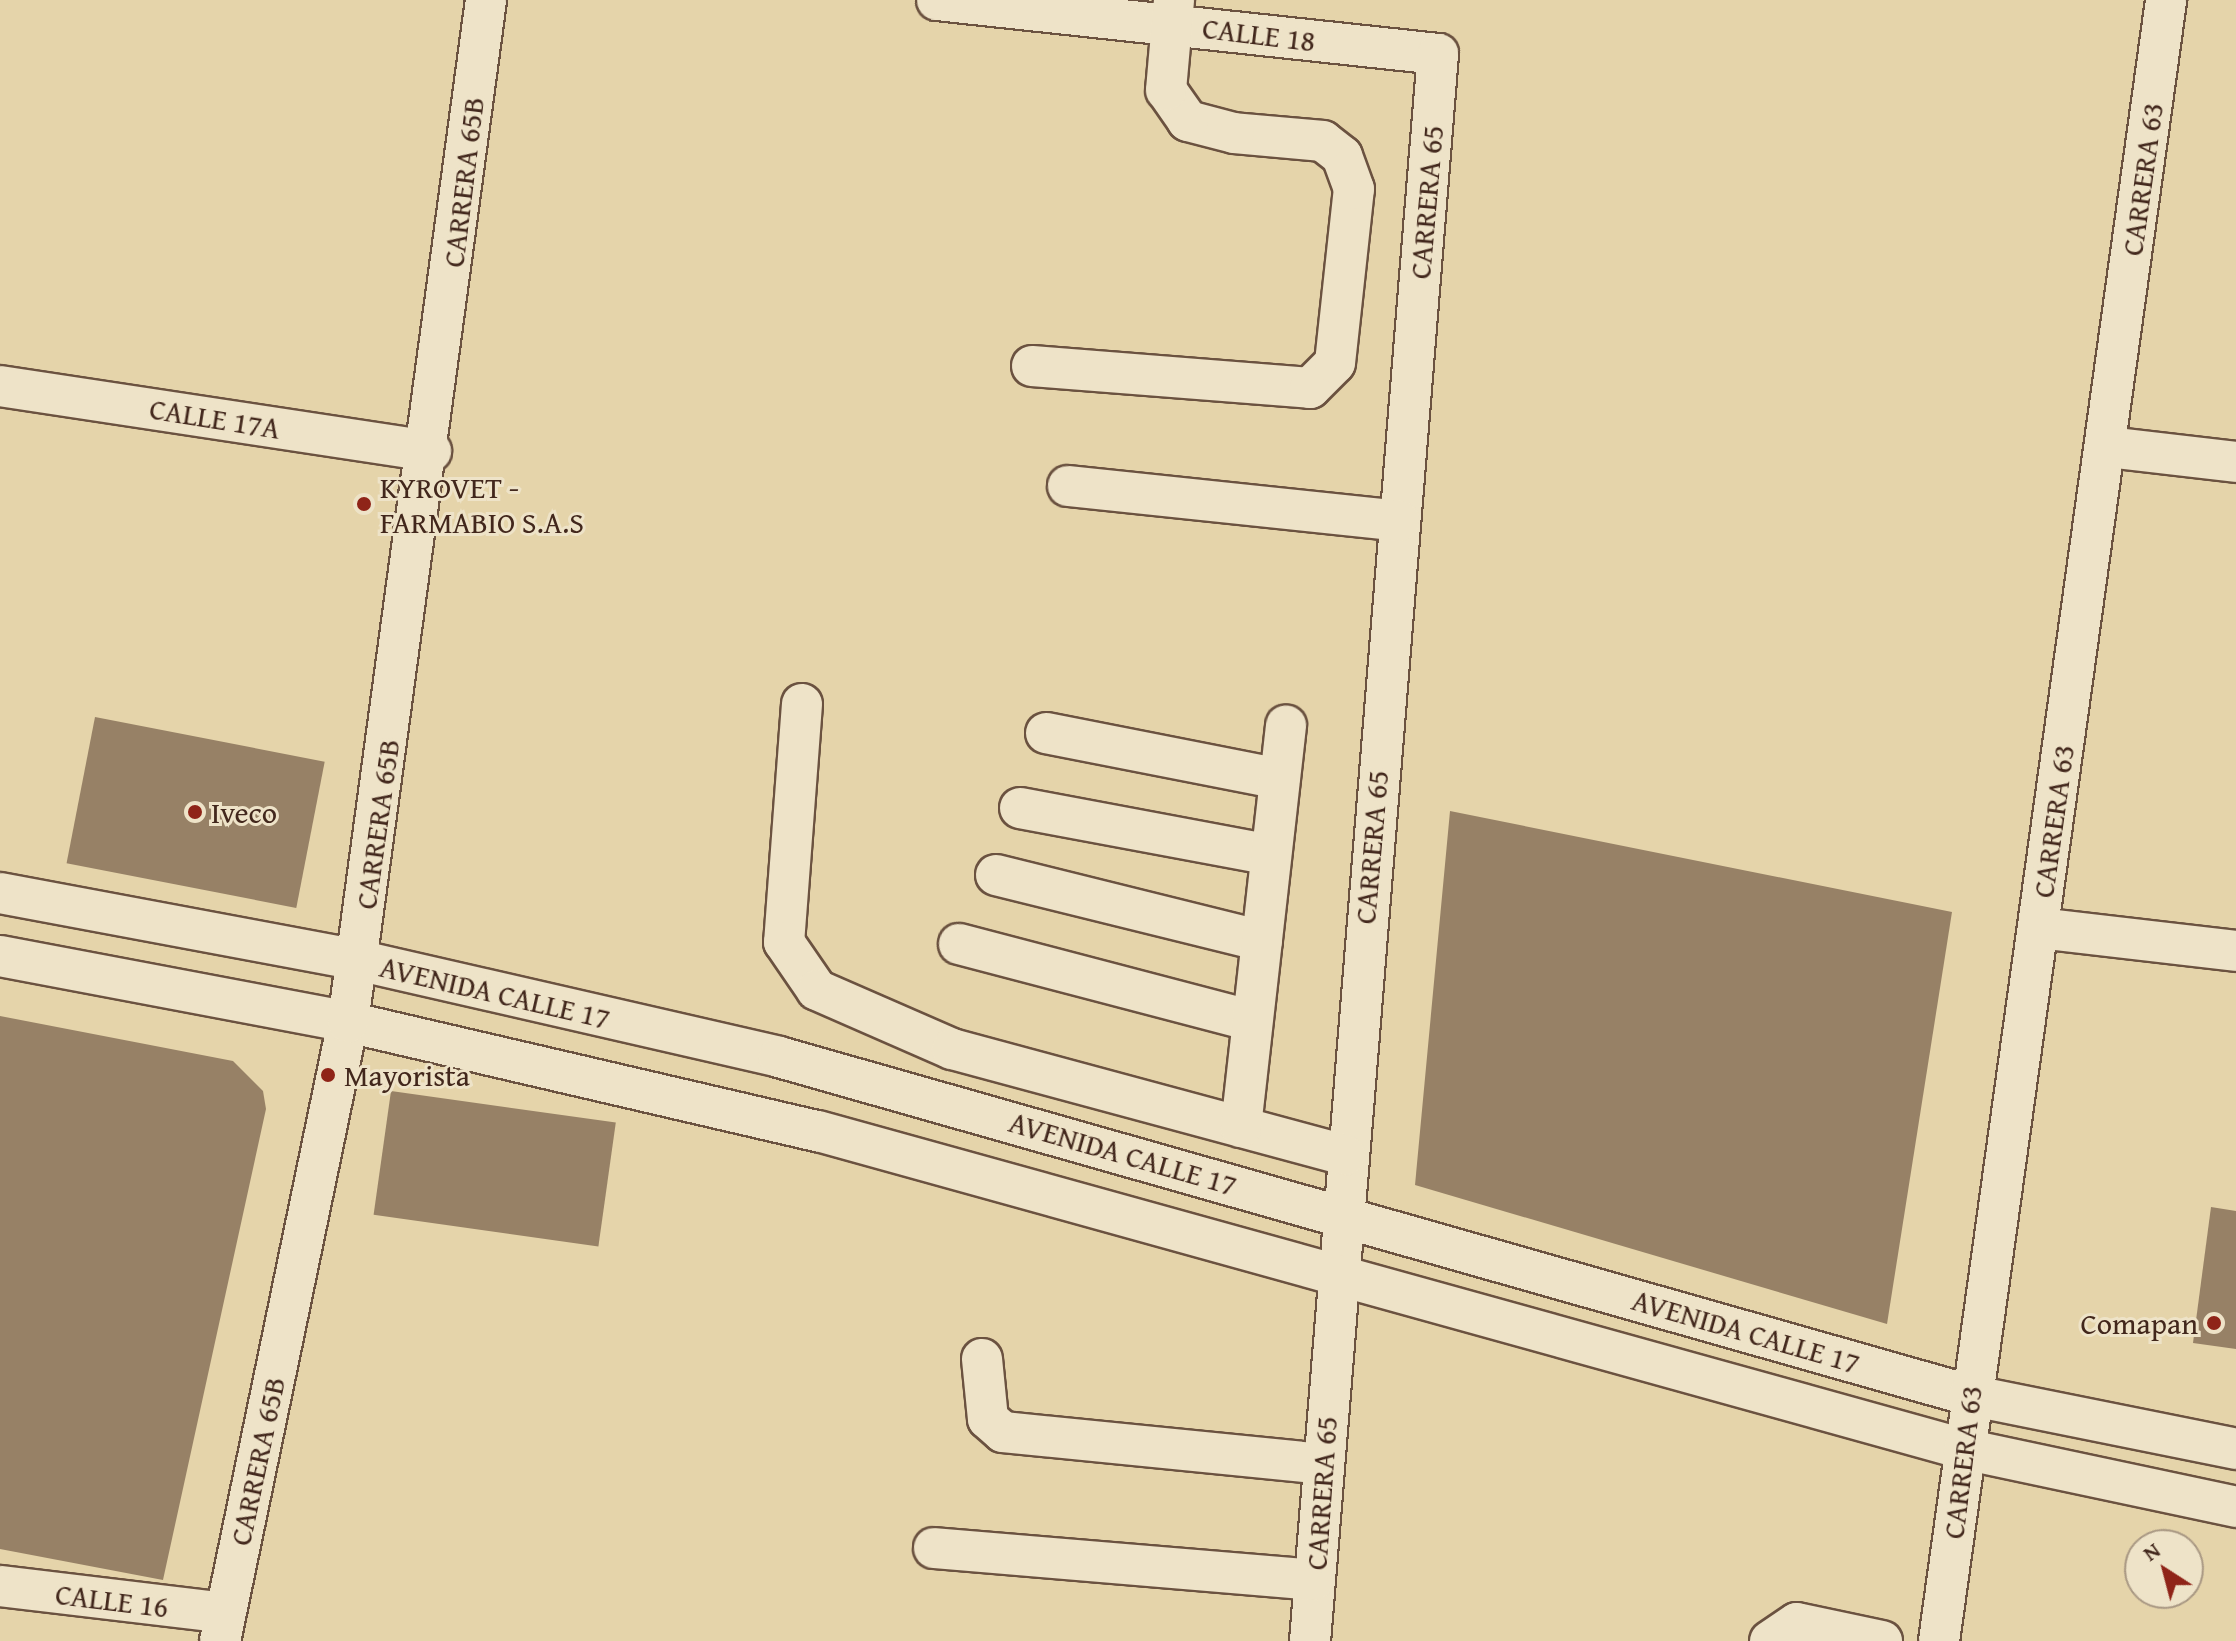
<!DOCTYPE html>
<style>
body{margin:0}
#map{position:relative;width:2236px;height:1641px;overflow:hidden;background:#e5d4aa;font-family:"Gentium Book Plus",serif}
div>[style]{position:absolute}
.building>*{inset:0;background:#978166;transform-origin:0 0}
.roads{filter:drop-shadow(2px 0 #6b5240) drop-shadow(-2px 0 #6b5240) drop-shadow(0 2px #6b5240) drop-shadow(0 -2px #6b5240)}
.minor>*{height:40px;margin:-20px;padding:0 20px;transform-origin:20px;border-radius:20px;background:#eee3c8}
.dots>*{width:22px;height:22px;translate:-50% -50%;box-sizing:border-box;border:4px solid #eee3c8;border-radius:50%}
span{translate:-50% -50%;white-space:nowrap;text-align:center;line-height:1.15;-webkit-text-stroke:6px #eee3c8;paint-order:stroke}
.street-label{font-size:30px;color:#42271c}
.poi-label{font-size:30px;color:#42271c}
.left{translate:0 -50%;text-align:left}
.right{translate:-100% -50%;text-align:right}
.north{position:absolute;left:2124px;top:1529px;width:80px;height:80px;box-sizing:border-box;background:#eee3c8;border:2px solid #a99883;border-radius:50%;rotate:324deg;font-size:22px;font-weight:700;line-height:32px;text-align:center;color:#42271c}
.north::after{content:'';display:block;margin:auto;width:28px;height:36px;background:#8f2418;clip-path:polygon(50% 0,100% 100%,50% 72%,0 100%)}
</style>
<div id="map">
<div class="building">
<i style="left:95px;top:717px;width:234px;height:149px;rotate:11deg"></i>
<i style="clip-path:polygon(1450px 811px,1952px 912px,1887px 1324px,1415px 1185px)"></i>
<i style="clip-path:polygon(0 1016px,233px 1061px,263px 1091px,266px 1109px,163px 1580px,0 1549px)"></i>
<i style="left:391px;top:1091px;width:227px;height:125px;rotate:8deg"></i>
<i style="clip-path:polygon(2211px 1207px,2236px 1211px,2236px 1349px,2193px 1343px)"></i>
</div>
<div class="roads">
<div class="minor">
<i style="left:937px;top:0;width:504px;rotate:6.15deg"></i>
<i style="left:1438px;top:54px;width:1592px;rotate:94.61deg"></i>
<i style="left:1032px;top:366px;width:279px;rotate:4.5deg"></i>
<i style="left:1310px;top:388px;width:35px;rotate:-45deg"></i>
<i style="left:1335px;top:363px;width:175px;rotate:-83.8deg"></i>
<i style="left:1354px;top:189px;width:35px;rotate:-110deg"></i>
<i style="left:1342px;top:156px;width:24px;rotate:-142deg"></i>
<i style="left:1323px;top:141px;width:89px;rotate:-174.9deg"></i>
<i style="left:1234px;top:133px;width:48px;rotate:-165.4deg"></i>
<i style="left:1188px;top:121px;width:38px;rotate:-125deg"></i>
<i style="left:1166px;top:90px;width:90px;rotate:-84.9deg"></i>
<i style="left:0;top:386px;width:436px;rotate:8.6deg"></i>
<i style="left:2107px;top:447px;width:130px;rotate:6.6deg"></i>
<i style="left:1068px;top:486px;width:333px;rotate:6deg"></i>
<i style="left:802px;top:704px;width:239px;rotate:94.3deg"></i>
<i style="left:784px;top:942px;width:58px;rotate:55.5deg"></i>
<i style="left:817px;top:990px;width:147px;rotate:23.6deg"></i>
<i style="left:952px;top:1049px;width:407px;rotate:15.1deg"></i>
<i style="left:1046px;top:733px;width:238px;rotate:11.1deg"></i>
<i style="left:1020px;top:808px;width:255px;rotate:10.6deg"></i>
<i style="left:996px;top:875px;width:274px;rotate:13.9deg"></i>
<i style="left:0;top:893px;width:363px;rotate:10.6deg"></i>
<i style="left:357px;top:960px;width:433px;rotate:12.9deg"></i>
<i style="left:779px;top:1057px;width:1237px;rotate:15.86deg"></i>
<i style="left:1969px;top:1395px;width:272px;rotate:11.4deg"></i>
<i style="left:2038px;top:928px;width:199px;rotate:6.6deg"></i>
<i style="left:959px;top:944px;width:303px;rotate:14.7deg"></i>
<i style="left:0;top:956px;width:354px;rotate:10.7deg"></i>
<i style="left:348px;top:1022px;width:482px;rotate:13.1deg"></i>
<i style="left:818px;top:1131px;width:1189px;rotate:15.51deg"></i>
<i style="left:1964px;top:1449px;width:278px;rotate:12deg"></i>
<i style="left:1241px;top:1127px;width:404px;rotate:-83.6deg"></i>
<i style="left:982px;top:1359px;width:60px;rotate:84.3deg"></i>
<i style="left:988px;top:1419px;width:20px;rotate:41deg"></i>
<i style="left:1003px;top:1432px;width:322px;rotate:5.7deg"></i>
<i style="left:934px;top:1548px;width:381px;rotate:4.8deg"></i>
<i style="left:0;top:1586px;width:227px;rotate:6.8deg"></i>
<i style="left:220px;top:1641px;width:632px;rotate:-78.32deg"></i>
<i style="left:348px;top:1022px;width:1031px;rotate:-82.31deg"></i>
<i style="left:1770px;top:1641px;width:32px;rotate:-34deg"></i>
<i style="left:1797px;top:1623px;width:87px;rotate:12deg"></i>
<i style="left:1939px;top:1641px;width:1657px;rotate:-82.12deg"></i>
</div>
</div>
<div class="dots">
<i style="left:364px;top:504px;background:#8f2418"></i>
<i style="left:195px;top:812px;background:#8f2418"></i>
<i style="left:328px;top:1075px;background:#8f2418"></i>
<i style="left:2214px;top:1323px;background:#8f2418"></i>
</div>
<div class="street-label">
<span style="left:1259px;top:34px;rotate:7deg">CALLE 18</span>
<span style="left:2142px;top:179px;rotate:-82deg">CARRERA 63</span>
<span style="left:463px;top:182px;rotate:-83deg">CARRERA 65B</span>
<span style="left:1426px;top:202px;rotate:-85deg">CARRERA 65</span>
<span style="left:215px;top:418px;rotate:9deg">CALLE 17A</span>
<span style="left:2053px;top:821px;rotate:-82deg">CARRERA 63</span>
<span style="left:377px;top:824px;rotate:-82deg">CARRERA 65B</span>
<span style="left:1371px;top:847px;rotate:-85deg">CARRERA 65</span>
<span style="left:495px;top:992px;rotate:13deg">AVENIDA CALLE 17</span>
<span style="left:1123px;top:1153px;rotate:16deg">AVENIDA CALLE 17</span>
<span style="left:1746px;top:1331px;rotate:16deg">AVENIDA CALLE 17</span>
<span style="left:257px;top:1461px;rotate:-78deg">CARRERA 65B</span>
<span style="left:1962px;top:1462px;rotate:-83deg">CARRERA 63</span>
<span style="left:1321px;top:1493px;rotate:-86deg">CARRERA 65</span>
<span style="left:112px;top:1600px;rotate:7deg">CALLE 16</span>
</div>
<div class="poi-label">
<span class="left" style="left:380px;top:504px">KYROVET -<br>FARMABIO S.A.S</span>
<span class="left" style="left:211px;top:812px">Iveco</span>
<span class="left" style="left:344px;top:1075px">Mayorista</span>
<span class="right" style="left:2198px;top:1323px">Comapan</span>
</div>
<div class="north">N</div>
</div>
